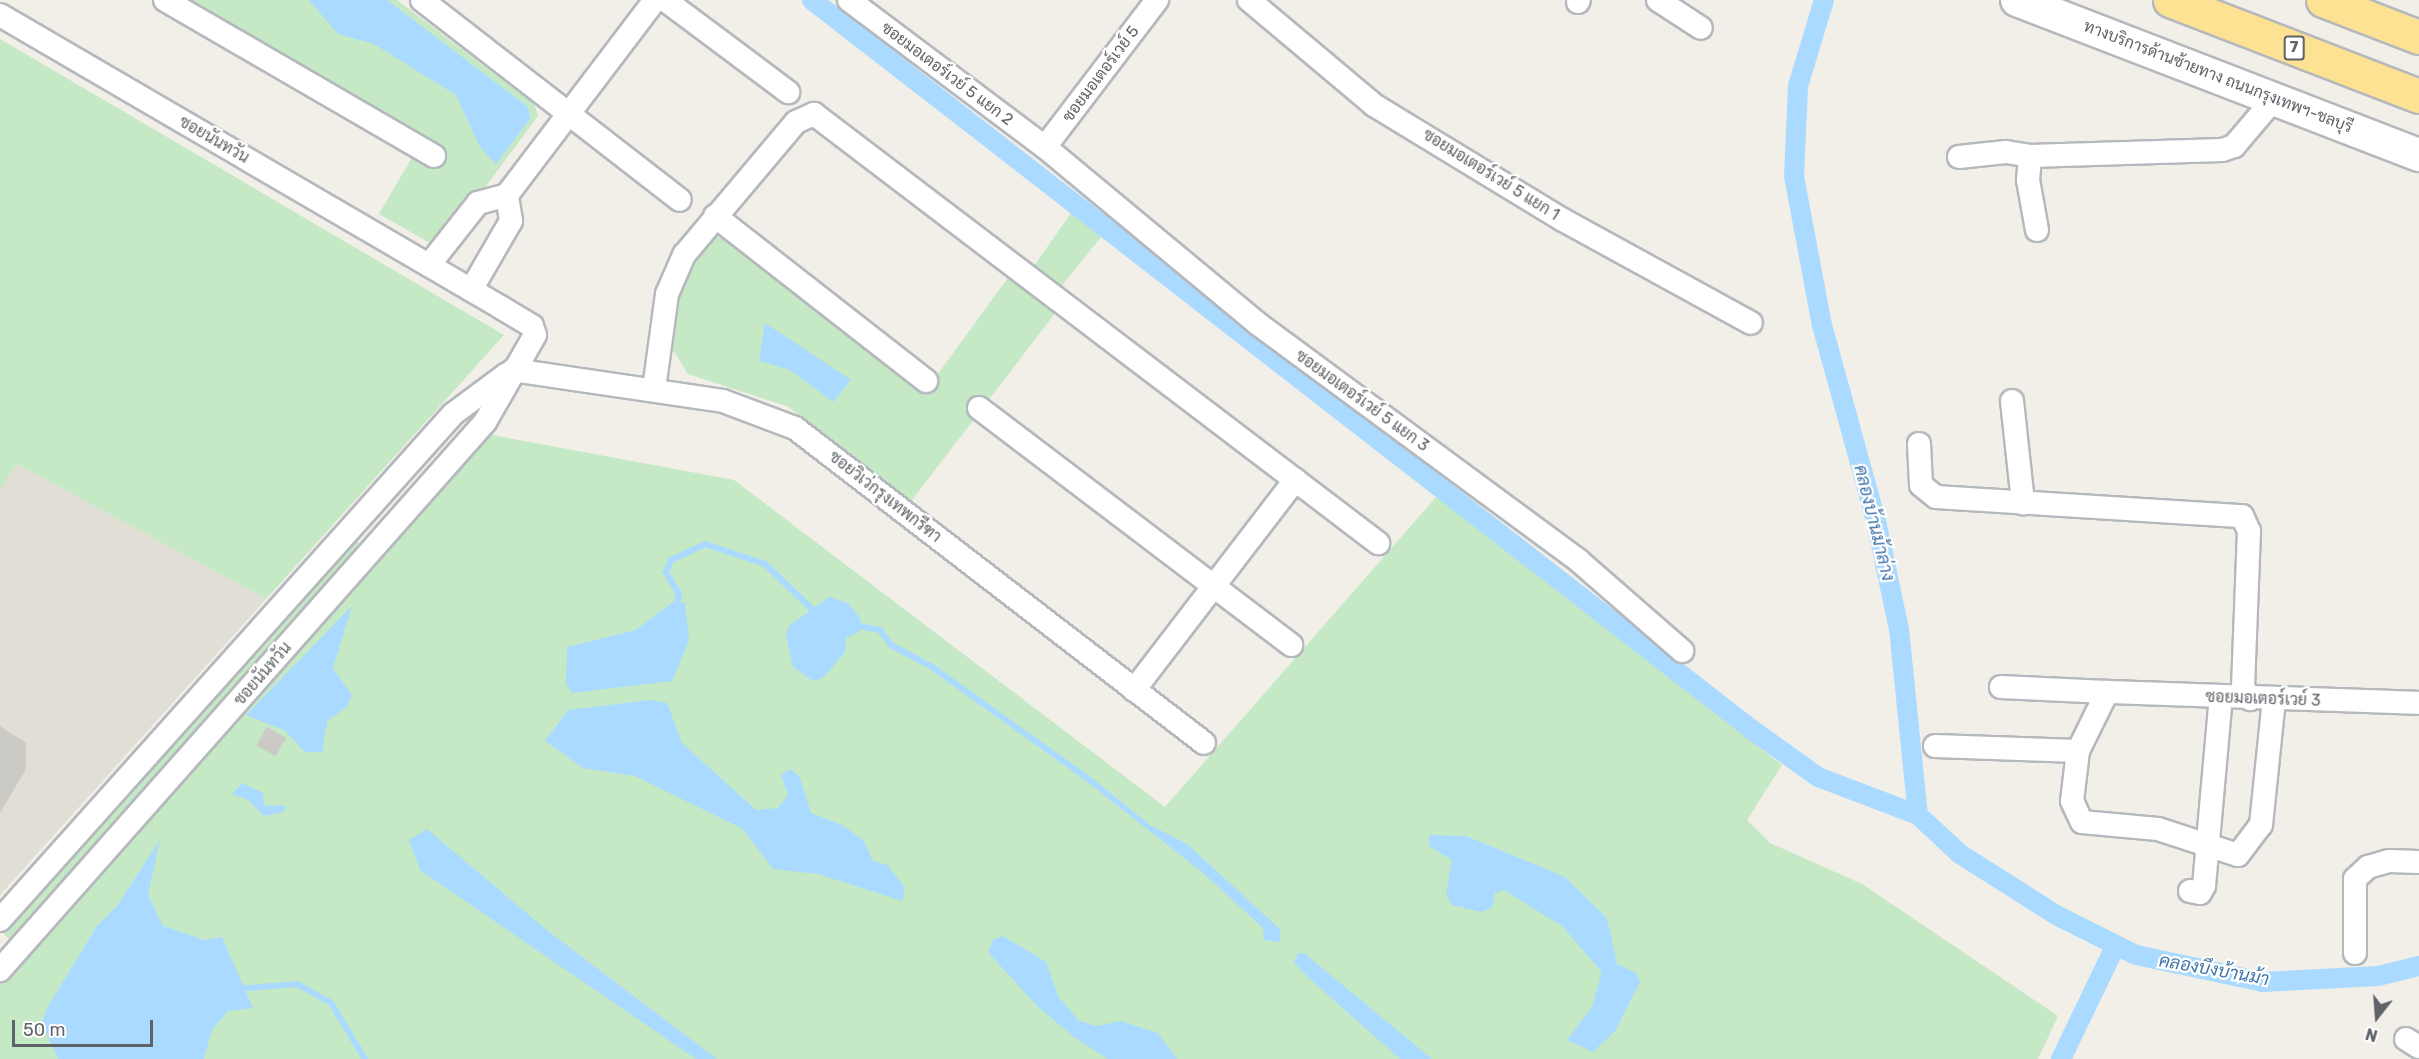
<!DOCTYPE html>
<meta charset="utf-8">
<style>
body{margin:0}
#map{position:relative;width:2419px;height:1059px;overflow:hidden;background:#f1efe8;font-family:Rubik,Sarabun,sans-serif}
div>[style]{position:absolute}
.education>*{inset:0;background:#e1ded6}
.green>*{inset:0;background:#c5e8c5;transform-origin:0 0}
.water>*{inset:0;background:#aadaff}
.stream>*{height:6px;margin:-3px;padding:0 3px;transform-origin:3px;border-radius:3px;background:#aadaff}
.canal>*{height:20px;margin:-10px;padding:0 10px;transform-origin:10px;border-radius:10px;background:#aadaff}
.building>*{inset:0;background:#cccac5;transform-origin:0 0}
.roads{filter:drop-shadow(2px 0 #b5b8bc) drop-shadow(-2px 0 #b5b8bc) drop-shadow(0 2px #b5b8bc) drop-shadow(0 -2px #b5b8bc)}
.minor>*{height:22px;margin:-11px;padding:0 11px;transform-origin:11px;border-radius:11px;background:#fff}
.secondary>*{height:32px;margin:-16px;padding:0 16px;transform-origin:16px;border-radius:16px;background:#fff}
.motorway>*{height:33px;margin:-16.5px;padding:0 16.5px;transform-origin:16.5px;border-radius:16.5px;background:#fde293}
span{translate:-50% -50%;white-space:nowrap;text-align:center;line-height:1.15;-webkit-text-stroke:4.5px #fff;paint-order:stroke}
.shield-label span{padding:2px 4px;background:#fff;border:2px solid;border-radius:4px;-webkit-text-stroke-width:0}
.shield-label{font-size:15px;color:#5f6368;font-weight:700}
.street-label{font-size:16px;color:#5f6368}
.water-label{font-size:18px;color:#4174aa;font-style:italic}
.north{position:absolute;left:2347px;top:987px;width:60px;height:60px;-webkit-text-stroke:4px #fff;paint-order:stroke;rotate:197deg;font-size:16px;font-weight:700;line-height:24px;text-align:center;color:#5f6368}
.north::after{content:'';display:block;margin:auto;width:21px;height:27px;background:#5f6368;clip-path:polygon(50% 0,100% 100%,50% 72%,0 100%)}
.scale{position:absolute;left:12px;top:1020px;width:141px;height:27px;box-sizing:border-box;border:3px solid #5f6368;border-top:0;padding-left:8px;font-size:18px;line-height:21px;white-space:nowrap;color:#5f6368;-webkit-text-stroke:4px #fff;paint-order:stroke}
</style>
<div id="map">
<div class="education">
<i style="clip-path:polygon(17px 464px,266px 599px,0 895px,0 490px)"></i>
</div>
<div class="green">
<i style="clip-path:polygon(180px 0,397px 0,534px 104px,538px 116px,486px 186px,430px 243px,379px 214px,421px 142px)"></i>
<i style="clip-path:polygon(0 39px,504px 335px,266px 599px,17px 464px,0 490px)"></i>
<i style="clip-path:polygon(1071px 213px,1102px 236px,1063px 284px,1056px 312px,909px 504px,789px 407px,688px 374px,671px 347px,679px 290px,704px 239px,726px 237px,924px 393px,1010px 275px,1034px 266px)"></i>
<i style="clip-path:polygon(487px 434px,734px 480px,1165px 807px,1437px 496px,1782px 765px,1747px 820px,1770px 843px,1862px 884px,2058px 1016px,2038px 1059px,0 1059px,0 984px)"></i>
<i style="left:353px;top:538px;width:15px;height:528px;rotate:42deg"></i>
</div>
<div class="water">
<i style="clip-path:polygon(309px 0,387px 0,528px 107px,530px 119px,496px 164px,480px 147px,456px 95px,374px 44px,338px 34px)"></i>
<i style="clip-path:polygon(765px 323px,851px 380px,833px 402px,790px 370px,759px 361px)"></i>
<i style="clip-path:polygon(829px 597px,848px 603px,861px 619px,859px 632px,846px 638px,845px 652px,823px 678px,813px 681px,793px 667px,786px 636px,789px 626px)"></i>
<i style="clip-path:polygon(674px 601px,685px 603px,689px 641px,672px 681px,573px 693px,566px 685px,567px 647px,636px 630px)"></i>
<i style="clip-path:polygon(352px 606px,333px 668px,352px 695px,348px 706px,327px 721px,322px 752px,305px 752px,284px 730px,246px 715px)"></i>
<i style="clip-path:polygon(650px 700px,667px 703px,682px 743px,756px 810px,778px 808px,788px 795px,781px 775px,791px 769px,800px 778px,811px 813px,842px 825px,864px 841px,873px 861px,887px 865px,904px 886px,903px 901px,818px 874px,773px 869px,743px 829px,635px 776px,583px 768px,545px 741px,568px 710px)"></i>
<i style="clip-path:polygon(1077px 774px,1092px 778px,1150px 825px,1187px 844px,1280px 929px,1280px 942px,1264px 940px,1263px 928px,1202px 872px)"></i>
<i style="clip-path:polygon(242px 783px,263px 793px,264px 805px,286px 806px,284px 812px,264px 816px,248px 800px,232px 794px)"></i>
<i style="clip-path:polygon(427px 829px,548px 931px,717px 1059px,696px 1059px,420px 870px,409px 840px)"></i>
<i style="clip-path:polygon(1429px 835px,1466px 836px,1565px 877px,1607px 918px,1617px 964px,1636px 973px,1640px 982px,1615px 1031px,1593px 1052px,1567px 1040px,1592px 1007px,1602px 972px,1562px 926px,1504px 890px,1495px 893px,1492px 908px,1481px 912px,1452px 905px,1446px 894px,1452px 860px,1429px 846px)"></i>
<i style="clip-path:polygon(160px 840px,148px 895px,163px 926px,204px 940px,222px 937px,253px 1008px,228px 1011px,212px 1030px,204px 1059px,58px 1059px,42px 1023px,47px 1008px,97px 926px,117px 906px)"></i>
<i style="clip-path:polygon(1003px 936px,1046px 962px,1058px 996px,1079px 1021px,1097px 1026px,1120px 1021px,1158px 1033px,1177px 1059px,1108px 1059px,1074px 1037px,1037px 1006px,988px 952px,993px 940px)"></i>
<i style="clip-path:polygon(1298px 953px,1304px 953px,1432px 1059px,1400px 1059px,1310px 979px,1294px 963px)"></i>
</div>
<div class="stream">
<i style="left:676px;top:608px;width:14px;rotate:-78deg"></i>
<i style="left:679px;top:594px;width:26px;rotate:-121deg"></i>
<i style="left:666px;top:572px;width:13px;rotate:-67deg"></i>
<i style="left:671px;top:560px;width:38px;rotate:-25deg"></i>
<i style="left:705px;top:544px;width:63px;rotate:18.4deg"></i>
<i style="left:765px;top:564px;width:69px;rotate:43.8deg"></i>
<i style="left:854px;top:625px;width:26px;rotate:11deg"></i>
<i style="left:880px;top:630px;width:19px;rotate:54deg"></i>
<i style="left:891px;top:645px;width:47px;rotate:28.2deg"></i>
<i style="left:932px;top:667px;width:191px;rotate:35.6deg"></i>
<i style="left:235px;top:989px;width:62px;rotate:-4.6deg"></i>
<i style="left:297px;top:984px;width:39px;rotate:29deg"></i>
<i style="left:331px;top:1003px;width:66px;rotate:58.7deg"></i>
</div>
<div class="canal">
<i style="left:812px;top:0;width:1189px;rotate:37.82deg"></i>
<i style="left:1751px;top:729px;width:82px;rotate:35.6deg"></i>
<i style="left:1818px;top:777px;width:107px;rotate:20.8deg"></i>
<i style="left:1824px;top:0;width:90px;rotate:106.8deg"></i>
<i style="left:1798px;top:86px;width:90px;rotate:92.5deg"></i>
<i style="left:1794px;top:176px;width:152px;rotate:79.4deg"></i>
<i style="left:1822px;top:325px;width:203px;rotate:74.6deg"></i>
<i style="left:1876px;top:521px;width:110px;rotate:78deg"></i>
<i style="left:1899px;top:629px;width:187px;rotate:84.2deg"></i>
<i style="left:1918px;top:815px;width:57px;rotate:42.9deg"></i>
<i style="left:1960px;top:854px;width:114px;rotate:32.4deg"></i>
<i style="left:2056px;top:915px;width:89px;rotate:26.6deg"></i>
<i style="left:2136px;top:955px;width:130px;rotate:12deg"></i>
<i style="left:2263px;top:982px;width:115px;rotate:-3deg"></i>
<i style="left:2378px;top:976px;width:42px;rotate:-13.7deg"></i>
<i style="left:2061px;top:1059px;width:122px;rotate:-64.3deg"></i>
</div>
<div class="building">
<i style="clip-path:polygon(0 726px,26px 743px,26px 769px,0 813px)"></i>
<i style="left:267px;top:727px;width:22px;height:21px;rotate:30deg"></i>
</div>
<div class="roads">
<div class="minor">
<i style="left:165px;top:0;width:311px;rotate:30.1deg"></i>
<i style="left:422px;top:0;width:326px;rotate:37.8deg"></i>
<i style="left:665px;top:0;width:154px;rotate:36.8deg"></i>
<i style="left:849px;top:0;width:245px;rotate:36.9deg"></i>
<i style="left:1045px;top:147px;width:277px;rotate:39.7deg"></i>
<i style="left:1258px;top:324px;width:399px;rotate:36.4deg"></i>
<i style="left:1579px;top:561px;width:137px;rotate:41.1deg"></i>
<i style="left:1249px;top:0;width:163px;rotate:40deg"></i>
<i style="left:1374px;top:105px;width:221px;rotate:31.3deg"></i>
<i style="left:1563px;top:220px;width:214px;rotate:28.7deg"></i>
<i style="left:1658px;top:0;width:51px;rotate:33.1deg"></i>
<i style="left:1578px;top:2px;width:2px;rotate:-63deg"></i>
<i style="left:0;top:15px;width:581px;rotate:30.27deg"></i>
<i style="left:502px;top:308px;width:35px;rotate:31deg"></i>
<i style="left:532px;top:326px;width:9px;rotate:72deg"></i>
<i style="left:535px;top:335px;width:100px;rotate:119.9deg"></i>
<i style="left:485px;top:422px;width:732px;rotate:131.51deg"></i>
<i style="left:1045px;top:147px;width:185px;rotate:-52.7deg"></i>
<i style="left:1959px;top:157px;width:47px;rotate:-6.1deg"></i>
<i style="left:2006px;top:152px;width:24px;rotate:9deg"></i>
<i style="left:715px;top:216px;width:268px;rotate:38deg"></i>
<i style="left:2037px;top:230px;width:51px;rotate:-100.2deg"></i>
<i style="left:2028px;top:180px;width:24px;rotate:-85deg"></i>
<i style="left:2030px;top:156px;width:192px;rotate:-1.8deg"></i>
<i style="left:2222px;top:150px;width:13px;rotate:-18deg"></i>
<i style="left:2234px;top:146px;width:62px;rotate:-49.6deg"></i>
<i style="left:429px;top:265px;width:79px;rotate:-51.7deg"></i>
<i style="left:478px;top:203px;width:30px;rotate:-15deg"></i>
<i style="left:507px;top:195px;width:245px;rotate:-52.8deg"></i>
<i style="left:471px;top:290px;width:80px;rotate:-59.9deg"></i>
<i style="left:511px;top:221px;width:26px;rotate:-99deg"></i>
<i style="left:513px;top:370px;width:212px;rotate:8.4deg"></i>
<i style="left:723px;top:401px;width:77px;rotate:20.6deg"></i>
<i style="left:795px;top:428px;width:516px;rotate:37.6deg"></i>
<i style="left:654px;top:389px;width:96px;rotate:-82.2deg"></i>
<i style="left:667px;top:294px;width:43px;rotate:-66.4deg"></i>
<i style="left:684px;top:255px;width:174px;rotate:-49.9deg"></i>
<i style="left:796px;top:122px;width:20px;rotate:-24deg"></i>
<i style="left:814px;top:114px;width:709px;rotate:37.26deg"></i>
<i style="left:2012px;top:401px;width:103px;rotate:83.8deg"></i>
<i style="left:979px;top:408px;width:392px;rotate:37.2deg"></i>
<i style="left:1919px;top:444px;width:41px;rotate:87.2deg"></i>
<i style="left:1921px;top:485px;width:19px;rotate:39deg"></i>
<i style="left:1936px;top:497px;width:307px;rotate:3.6deg"></i>
<i style="left:2242px;top:516px;width:17px;rotate:65deg"></i>
<i style="left:2249px;top:531px;width:156px;rotate:92.2deg"></i>
<i style="left:2243px;top:687px;width:14px;rotate:60deg"></i>
<i style="left:2001px;top:687px;width:106px;rotate:2.7deg"></i>
<i style="left:1134px;top:690px;width:265px;rotate:-52.5deg"></i>
<i style="left:1935px;top:746px;width:143px;rotate:2deg"></i>
<i style="left:2078px;top:751px;width:66px;rotate:-63.8deg"></i>
<i style="left:2107px;top:692px;width:312px;rotate:2deg"></i>
<i style="left:2078px;top:751px;width:50px;rotate:96.8deg"></i>
<i style="left:2072px;top:801px;width:23px;rotate:65deg"></i>
<i style="left:2082px;top:822px;width:76px;rotate:5.3deg"></i>
<i style="left:2158px;top:829px;width:84px;rotate:18deg"></i>
<i style="left:2238px;top:855px;width:38px;rotate:-53deg"></i>
<i style="left:2261px;top:825px;width:126px;rotate:-84.1deg"></i>
<i style="left:2190px;top:891px;width:10px;rotate:11deg"></i>
<i style="left:2200px;top:893px;width:8px;rotate:-60deg"></i>
<i style="left:2204px;top:886px;width:190px;rotate:-84.9deg"></i>
<i style="left:0;top:920px;width:679px;rotate:-48.16deg"></i>
<i style="left:453px;top:414px;width:67px;rotate:-36.5deg"></i>
<i style="left:2355px;top:953px;width:74px;rotate:-90deg"></i>
<i style="left:2355px;top:879px;width:18px;rotate:-43deg"></i>
<i style="left:2368px;top:867px;width:22px;rotate:-16deg"></i>
<i style="left:2389px;top:861px;width:30px;rotate:2deg"></i>
<i style="left:2406px;top:1039px;width:15px;rotate:32deg"></i>
</div>
<div class="secondary">
<i style="left:2017px;top:0;width:431px;rotate:21.1deg"></i>
</div>
<div class="motorway">
<i style="left:2170px;top:0;width:267px;rotate:21.1deg"></i>
<i style="left:2323px;top:0;width:103px;rotate:21.1deg"></i>
</div>
</div>
<div class="shield-label">
<span style="left:2294px;top:48px">7</span>
</div>
<div class="street-label">
<span style="left:947px;top:74px;rotate:37deg">ซอยมอเตอร์เวย์ 5 แยก 2</span>
<span style="left:1101px;top:74px;rotate:-53deg">ซอยมอเตอร์เวย์ 5</span>
<span style="left:2218px;top:77px;rotate:21deg">ทางบริการด้านซ้ายทาง ถนนกรุงเทพฯ-ชลบุรี</span>
<span style="left:214px;top:140px;rotate:30deg">ซอยนันทวัน</span>
<span style="left:1491px;top:175px;rotate:32deg">ซอยมอเตอร์เวย์ 5 แยก 1</span>
<span style="left:1362px;top:401px;rotate:36deg">ซอยมอเตอร์เวย์ 5 แยก 3</span>
<span style="left:885px;top:497px;rotate:38deg">ซอยวิเว่กรุงเทพกรีฑา</span>
<span style="left:263px;top:674px;rotate:-49deg">ซอยนันทวัน</span>
<span style="left:2263px;top:699px;rotate:2deg">ซอยมอเตอร์เวย์ 3</span>
</div>
<div class="water-label">
<span style="left:1874px;top:523px;rotate:76deg">คลองบ้านม้าล่าง</span>
<span style="left:2214px;top:970px;rotate:10deg">คลองบึงบ้านม้า</span>
</div>
<div class="north">N</div>
<div class="scale">50 m</div>
</div>
